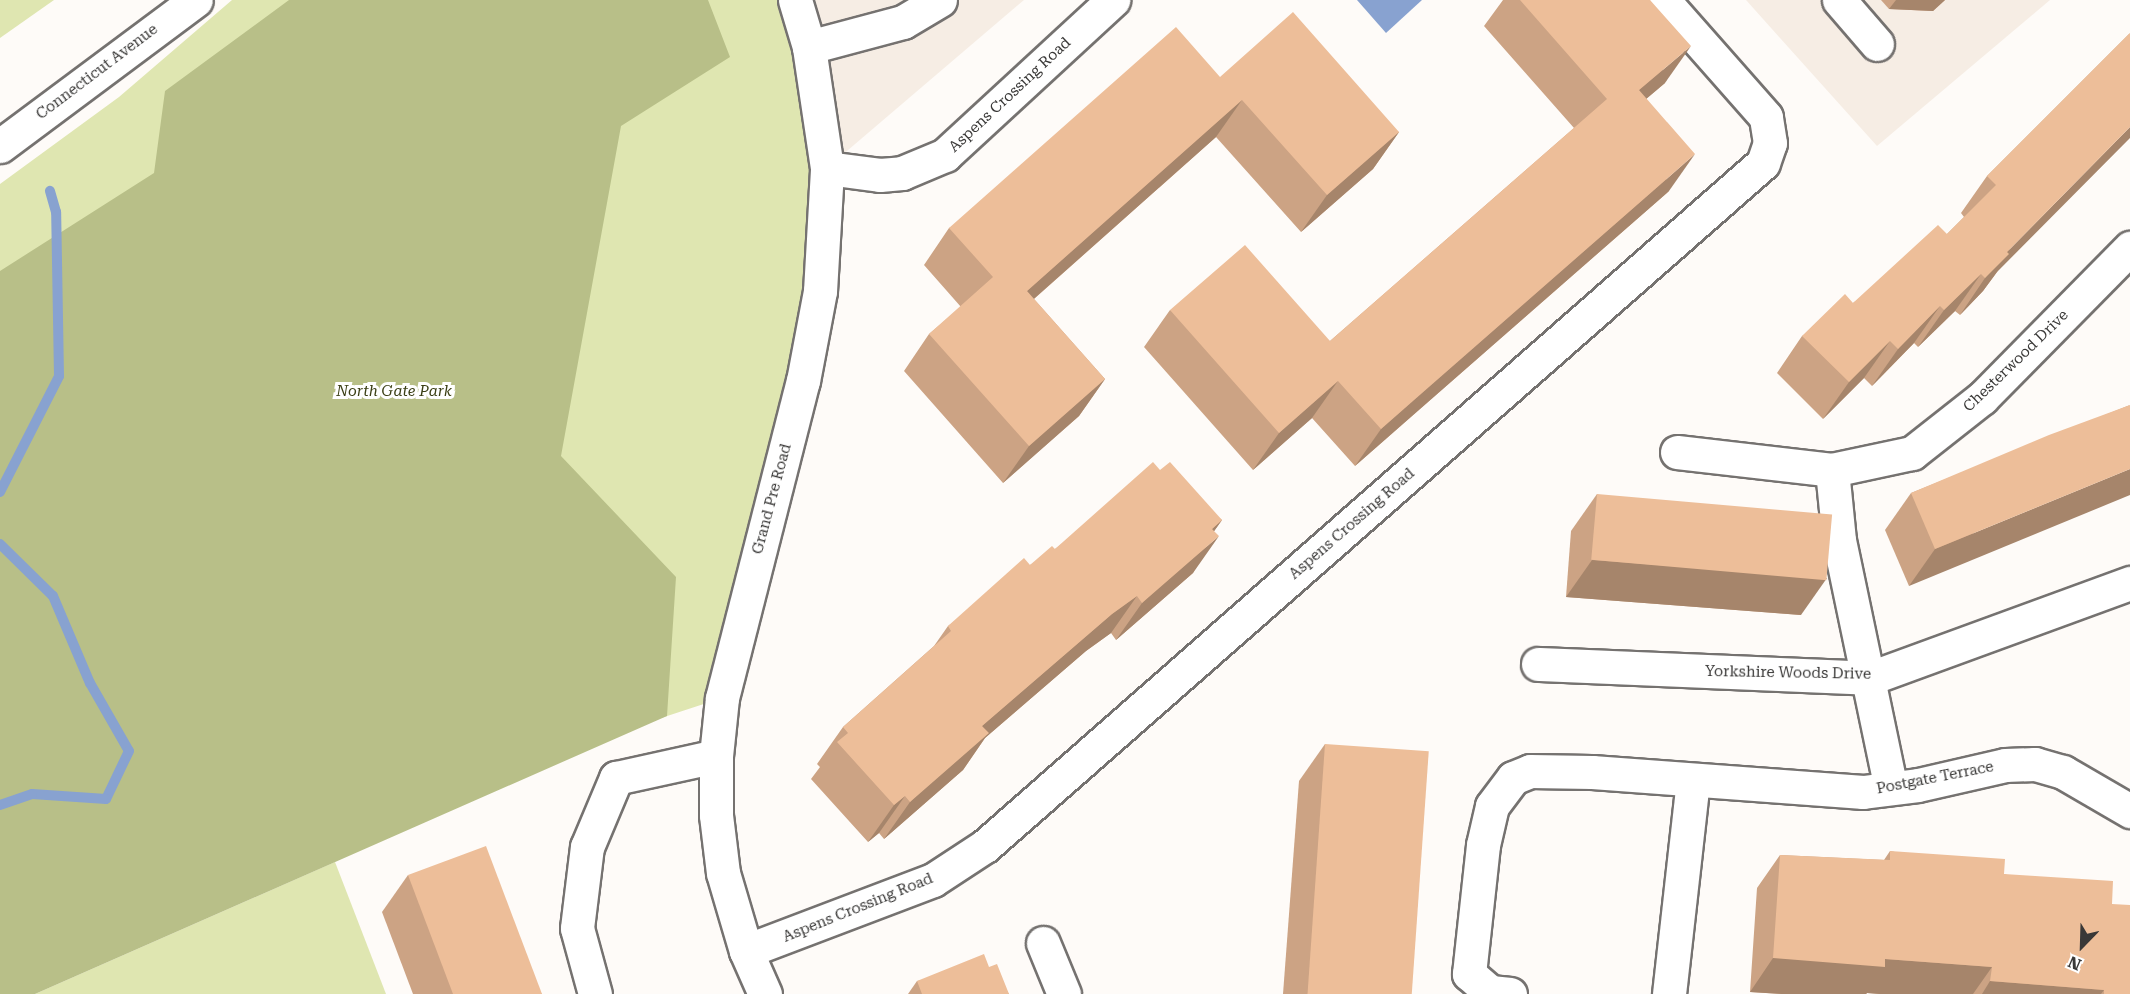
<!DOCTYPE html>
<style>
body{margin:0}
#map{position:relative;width:2130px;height:994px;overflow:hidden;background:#fefbf8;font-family:"Roboto Serif",serif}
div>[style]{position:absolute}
.built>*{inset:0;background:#f6ede4}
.green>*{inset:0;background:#dfe6b1}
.forest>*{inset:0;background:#b8bf88}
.water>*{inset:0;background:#88a2d0}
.stream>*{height:10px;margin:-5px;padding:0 5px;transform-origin:5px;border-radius:5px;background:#88a2d0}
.roads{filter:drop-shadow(2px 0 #757270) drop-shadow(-2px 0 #757270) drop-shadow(0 2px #757270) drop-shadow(0 -2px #757270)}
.minor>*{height:33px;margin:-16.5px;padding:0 16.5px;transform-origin:16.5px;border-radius:16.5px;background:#fff}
.major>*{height:33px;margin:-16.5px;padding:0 16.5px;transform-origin:16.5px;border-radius:16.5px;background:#fff}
.wall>*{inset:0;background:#cca384}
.shaded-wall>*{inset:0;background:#a6856b}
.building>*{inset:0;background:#edbe99;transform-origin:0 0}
span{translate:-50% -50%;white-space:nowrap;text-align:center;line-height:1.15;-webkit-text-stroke:6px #fff;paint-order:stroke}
.street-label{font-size:15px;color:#393837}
.park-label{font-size:15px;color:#3b3f15;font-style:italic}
.north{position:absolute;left:2052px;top:916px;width:60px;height:60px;-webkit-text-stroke:4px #fff;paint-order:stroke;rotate:203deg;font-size:16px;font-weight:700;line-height:24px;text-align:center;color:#393837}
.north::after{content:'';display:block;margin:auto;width:21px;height:27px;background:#393837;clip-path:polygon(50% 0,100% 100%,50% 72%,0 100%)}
</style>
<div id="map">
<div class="built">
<i style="clip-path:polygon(795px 0,1024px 0,827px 168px)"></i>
<i style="clip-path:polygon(1746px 0,2050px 0,1877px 146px)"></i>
</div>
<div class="green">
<i style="clip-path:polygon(0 0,54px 0,0 38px)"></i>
<i style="clip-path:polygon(232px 0,795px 0,826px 230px,722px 698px,180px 876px,0 941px,0 184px,119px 97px)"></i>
<i style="clip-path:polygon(335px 862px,386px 994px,35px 994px)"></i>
</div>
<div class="forest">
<i style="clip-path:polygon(289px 0,708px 0,730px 57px,621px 126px,561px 456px,676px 577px,667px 716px,35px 994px,0 994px,0 271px,154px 173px,165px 91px)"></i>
</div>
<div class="water">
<i style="clip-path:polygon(1357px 0,1422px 0,1386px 33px)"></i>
</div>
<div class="stream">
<i style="left:0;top:492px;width:130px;rotate:-63deg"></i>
<i style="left:59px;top:376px;width:164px;rotate:-91deg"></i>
<i style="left:56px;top:212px;width:22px;rotate:-106deg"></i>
<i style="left:0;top:544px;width:74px;rotate:44.5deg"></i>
<i style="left:53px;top:596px;width:95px;rotate:67deg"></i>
<i style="left:90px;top:683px;width:78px;rotate:60.2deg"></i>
<i style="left:129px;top:751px;width:53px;rotate:115.6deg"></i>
<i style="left:106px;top:799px;width:74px;rotate:-176.1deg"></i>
<i style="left:32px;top:794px;width:34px;rotate:161deg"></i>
</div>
<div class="roads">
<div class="minor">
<i style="left:1839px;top:0;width:58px;rotate:49.2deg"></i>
<i style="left:809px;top:47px;width:97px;rotate:-14.9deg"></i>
<i style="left:903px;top:22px;width:43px;rotate:-30.7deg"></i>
<i style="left:827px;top:168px;width:53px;rotate:7.5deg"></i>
<i style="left:880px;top:175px;width:22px;rotate:-5deg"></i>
<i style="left:902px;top:173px;width:47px;rotate:-22.7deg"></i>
<i style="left:945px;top:155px;width:229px;rotate:-42.7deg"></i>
<i style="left:1677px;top:452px;width:156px;rotate:6.6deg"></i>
<i style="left:1832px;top:470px;width:82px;rotate:-12deg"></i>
<i style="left:1912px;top:453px;width:89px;rotate:-38.2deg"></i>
<i style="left:1982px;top:398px;width:211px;rotate:-45.4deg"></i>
<i style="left:1832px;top:470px;width:70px;rotate:84.3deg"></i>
<i style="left:1839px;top:540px;width:253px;rotate:78.2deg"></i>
<i style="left:1538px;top:664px;width:332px;rotate:2.4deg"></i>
<i style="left:1870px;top:678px;width:277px;rotate:-20.1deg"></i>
<i style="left:1043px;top:943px;width:55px;rotate:67.6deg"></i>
<i style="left:746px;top:951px;width:200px;rotate:-20.8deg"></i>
<i style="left:933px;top:880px;width:62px;rotate:-33.2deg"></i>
<i style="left:985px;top:846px;width:1035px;rotate:-41.28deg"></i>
<i style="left:1763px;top:163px;width:21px;rotate:-71deg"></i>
<i style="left:1770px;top:143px;width:26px;rotate:-99deg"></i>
<i style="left:1766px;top:117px;width:156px;rotate:-131.4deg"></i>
<i style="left:595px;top:994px;width:68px;rotate:-105.3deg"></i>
<i style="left:577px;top:928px;width:82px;rotate:-83deg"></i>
<i style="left:587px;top:847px;width:75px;rotate:-67.2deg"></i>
<i style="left:616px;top:778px;width:102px;rotate:-12.4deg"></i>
<i style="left:765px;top:994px;width:47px;rotate:-113.8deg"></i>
<i style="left:746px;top:951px;width:81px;rotate:-106.4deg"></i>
<i style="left:723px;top:873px;width:58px;rotate:-96.9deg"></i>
<i style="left:716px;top:815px;width:59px;rotate:-90deg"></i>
<i style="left:716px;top:756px;width:58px;rotate:-84.1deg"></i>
<i style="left:722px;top:698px;width:327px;rotate:-75.7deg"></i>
<i style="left:803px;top:381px;width:92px;rotate:-79.3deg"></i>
<i style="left:820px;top:291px;width:123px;rotate:-86.7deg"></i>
<i style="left:827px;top:168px;width:122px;rotate:-98.5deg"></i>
<i style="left:809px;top:47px;width:49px;rotate:-106.6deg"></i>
<i style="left:1510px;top:994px;width:20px;rotate:-174deg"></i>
<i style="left:1490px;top:992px;width:28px;rotate:-139deg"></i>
<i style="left:1469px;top:974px;width:130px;rotate:-83.8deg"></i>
<i style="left:1483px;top:845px;width:40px;rotate:-77deg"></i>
<i style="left:1492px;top:806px;width:35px;rotate:-53deg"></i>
<i style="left:1513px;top:778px;width:18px;rotate:-22deg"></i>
<i style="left:1530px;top:771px;width:62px;rotate:0.9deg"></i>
<i style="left:1592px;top:772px;width:272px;rotate:4.2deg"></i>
<i style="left:1863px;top:792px;width:55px;rotate:-7.3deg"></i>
<i style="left:1918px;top:785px;width:89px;rotate:-12.9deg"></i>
<i style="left:2005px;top:765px;width:30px;rotate:-2deg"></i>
<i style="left:2035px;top:764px;width:29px;rotate:16deg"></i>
<i style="left:2063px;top:772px;width:78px;rotate:30.2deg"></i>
<i style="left:1669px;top:994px;width:214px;rotate:-83.6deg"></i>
</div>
<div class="major">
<i style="left:0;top:146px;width:244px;rotate:-36.7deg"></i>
</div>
</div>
<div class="wall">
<i style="clip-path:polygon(1503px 0,1650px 0,1665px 83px,1646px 99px,1669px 191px,1355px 466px,1312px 418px,1253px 470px,1144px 347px,1170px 310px,1330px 341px,1574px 128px,1484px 26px)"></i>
<i style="clip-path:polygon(1881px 0,1945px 0,1933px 11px,1889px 9px)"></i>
<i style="clip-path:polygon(2130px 33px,1997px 272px,1983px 291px,1960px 315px,1955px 311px,1918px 347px,1914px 343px,1872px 386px,1864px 378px,1823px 419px,1777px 373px,1802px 336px,1853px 303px,1947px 234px,1964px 217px,1961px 213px,1987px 176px)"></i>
<i style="clip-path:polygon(1220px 77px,1399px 132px,1373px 169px,1301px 232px,1216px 137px,1034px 299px,1105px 379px,1079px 416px,1003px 483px,904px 371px,929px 334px,961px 307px,924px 265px,949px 228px)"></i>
<i style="clip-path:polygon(2130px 405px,1909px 586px,1885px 530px,1911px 493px)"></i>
<i style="clip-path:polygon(1160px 470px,1222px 520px,1214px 531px,1193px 573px,1116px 640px,1111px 633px,1086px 651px,985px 738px,963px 770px,884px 839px,879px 833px,868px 842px,811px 779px,820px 767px,817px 764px,843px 727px,934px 646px,948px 626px,1030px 565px,1055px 549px)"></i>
<i style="clip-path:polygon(1597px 494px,1801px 615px,1566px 597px,1571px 531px)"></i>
<i style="clip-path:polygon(1325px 744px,1410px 994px,1283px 994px,1299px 781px)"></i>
<i style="clip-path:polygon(1890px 851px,2004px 874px,2112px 904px,2130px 994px,1880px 994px,1867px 993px,1866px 994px,1782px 994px,1750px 992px,1757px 888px,1780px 855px,1884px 860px)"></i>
<i style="clip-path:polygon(408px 875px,542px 994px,413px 994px,382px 912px)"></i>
<i style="clip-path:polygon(989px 967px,1009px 994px,908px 994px,917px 981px)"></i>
</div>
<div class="shaded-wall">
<i style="clip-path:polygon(1896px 0,1945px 0,1933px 11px,1889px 9px)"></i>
<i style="clip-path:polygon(1691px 46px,1665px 83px,1613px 127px,1639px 90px)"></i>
<i style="clip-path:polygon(1242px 100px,1216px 137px,1001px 328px,1027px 291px)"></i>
<i style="clip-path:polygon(2130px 127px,2130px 138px,1997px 272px,1983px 291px,1960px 315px,1985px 278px,2007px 252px)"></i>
<i style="clip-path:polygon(1399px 132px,1373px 169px,1301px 232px,1327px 195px)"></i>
<i style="clip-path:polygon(1695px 154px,1669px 191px,1355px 466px,1381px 429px)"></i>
<i style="clip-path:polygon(1981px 274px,1955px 311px,1918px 347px,1944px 310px)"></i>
<i style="clip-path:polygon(1940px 306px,1914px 343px,1872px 386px,1898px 349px)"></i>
<i style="clip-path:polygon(1890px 341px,1864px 378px,1823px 419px,1849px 382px)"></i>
<i style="clip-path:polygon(1105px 379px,1079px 416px,1003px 483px,1029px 446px)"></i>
<i style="clip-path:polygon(1338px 381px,1312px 418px,1253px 470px,1279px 433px)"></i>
<i style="clip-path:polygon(2130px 469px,2130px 495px,1909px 586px,1935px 549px)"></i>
<i style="clip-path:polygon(1222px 520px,1198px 554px,1219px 536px,1193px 573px,1116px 640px,1142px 603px,1212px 529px)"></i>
<i style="clip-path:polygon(1592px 560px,1827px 578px,1801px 615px,1566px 597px)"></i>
<i style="clip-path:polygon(1137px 596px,1111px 633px,1086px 651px,985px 738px,963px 770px,884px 839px,910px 802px,982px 726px,1112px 614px)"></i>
<i style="clip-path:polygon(905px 796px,879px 833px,868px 842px,894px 805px)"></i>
<i style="clip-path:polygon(1773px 958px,1885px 959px,1992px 967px,1973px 994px,1880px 994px,1867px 993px,1866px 994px,1782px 994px,1750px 992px)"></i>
<i style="clip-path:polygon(1990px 981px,2104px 990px,2101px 994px,1982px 994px)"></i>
</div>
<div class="building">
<i style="clip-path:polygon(1520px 0,1650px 0,1691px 46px,1639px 90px,1695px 154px,1381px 429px,1338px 381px,1279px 433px,1170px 310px,1245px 245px,1330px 341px,1607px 99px)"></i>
<i style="clip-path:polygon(1293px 12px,1399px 132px,1327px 195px,1242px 100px,1027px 291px,1105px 379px,1029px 446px,929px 334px,993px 277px,949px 228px,1176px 27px,1220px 77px)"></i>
<i style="clip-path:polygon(2130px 33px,2130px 127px,2007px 252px,2009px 254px,1985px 278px,1981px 274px,1944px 310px,1940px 306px,1898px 349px,1890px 341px,1849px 382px,1802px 336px,1845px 294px,1853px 303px,1938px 225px,1947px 234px,1996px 185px,1987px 176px)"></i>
<i style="clip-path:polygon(2130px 405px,2130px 469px,1935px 549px,1911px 493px,2049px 435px)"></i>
<i style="clip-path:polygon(1153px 462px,1160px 470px,1170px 462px,1222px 520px,1212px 529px,1219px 536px,1142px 603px,1137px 596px,1112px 614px,982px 726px,989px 733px,910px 802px,905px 796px,894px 805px,837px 742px,848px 733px,843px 727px,951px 631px,948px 626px,1024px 558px,1030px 565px,1052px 546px,1055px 549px)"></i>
<i style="left:1597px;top:494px;width:236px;height:66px;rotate:5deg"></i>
<i style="left:1325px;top:744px;width:104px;height:251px;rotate:4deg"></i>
<i style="clip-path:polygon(486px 846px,542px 994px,453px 994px,408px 875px)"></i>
<i style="clip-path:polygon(1890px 851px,2005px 859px,2004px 874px,2113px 881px,2112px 904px,2130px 905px,2130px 994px,2104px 994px,2104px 990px,1990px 981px,1992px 967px,1885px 959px,1885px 967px,1773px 958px,1780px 855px,1890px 860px)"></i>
<i style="clip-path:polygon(984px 954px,989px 967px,997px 964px,1009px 994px,922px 994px,917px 981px)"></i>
</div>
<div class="street-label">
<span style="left:97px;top:72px;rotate:-37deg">Connecticut Avenue</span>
<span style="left:1010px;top:95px;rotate:-43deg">Aspens Crossing Road</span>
<span style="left:2016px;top:361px;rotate:-44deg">Chesterwood Drive</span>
<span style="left:772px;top:499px;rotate:-75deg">Grand Pre Road</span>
<span style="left:1352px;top:524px;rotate:-41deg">Aspens Crossing Road</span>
<span style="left:1788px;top:673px;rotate:1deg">Yorkshire Woods Drive</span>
<span style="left:1935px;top:778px;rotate:-11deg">Postgate Terrace</span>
<span style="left:858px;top:908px;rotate:-22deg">Aspens Crossing Road</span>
</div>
<div class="park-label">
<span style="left:394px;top:392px">North Gate Park</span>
</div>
<div class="north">N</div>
</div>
